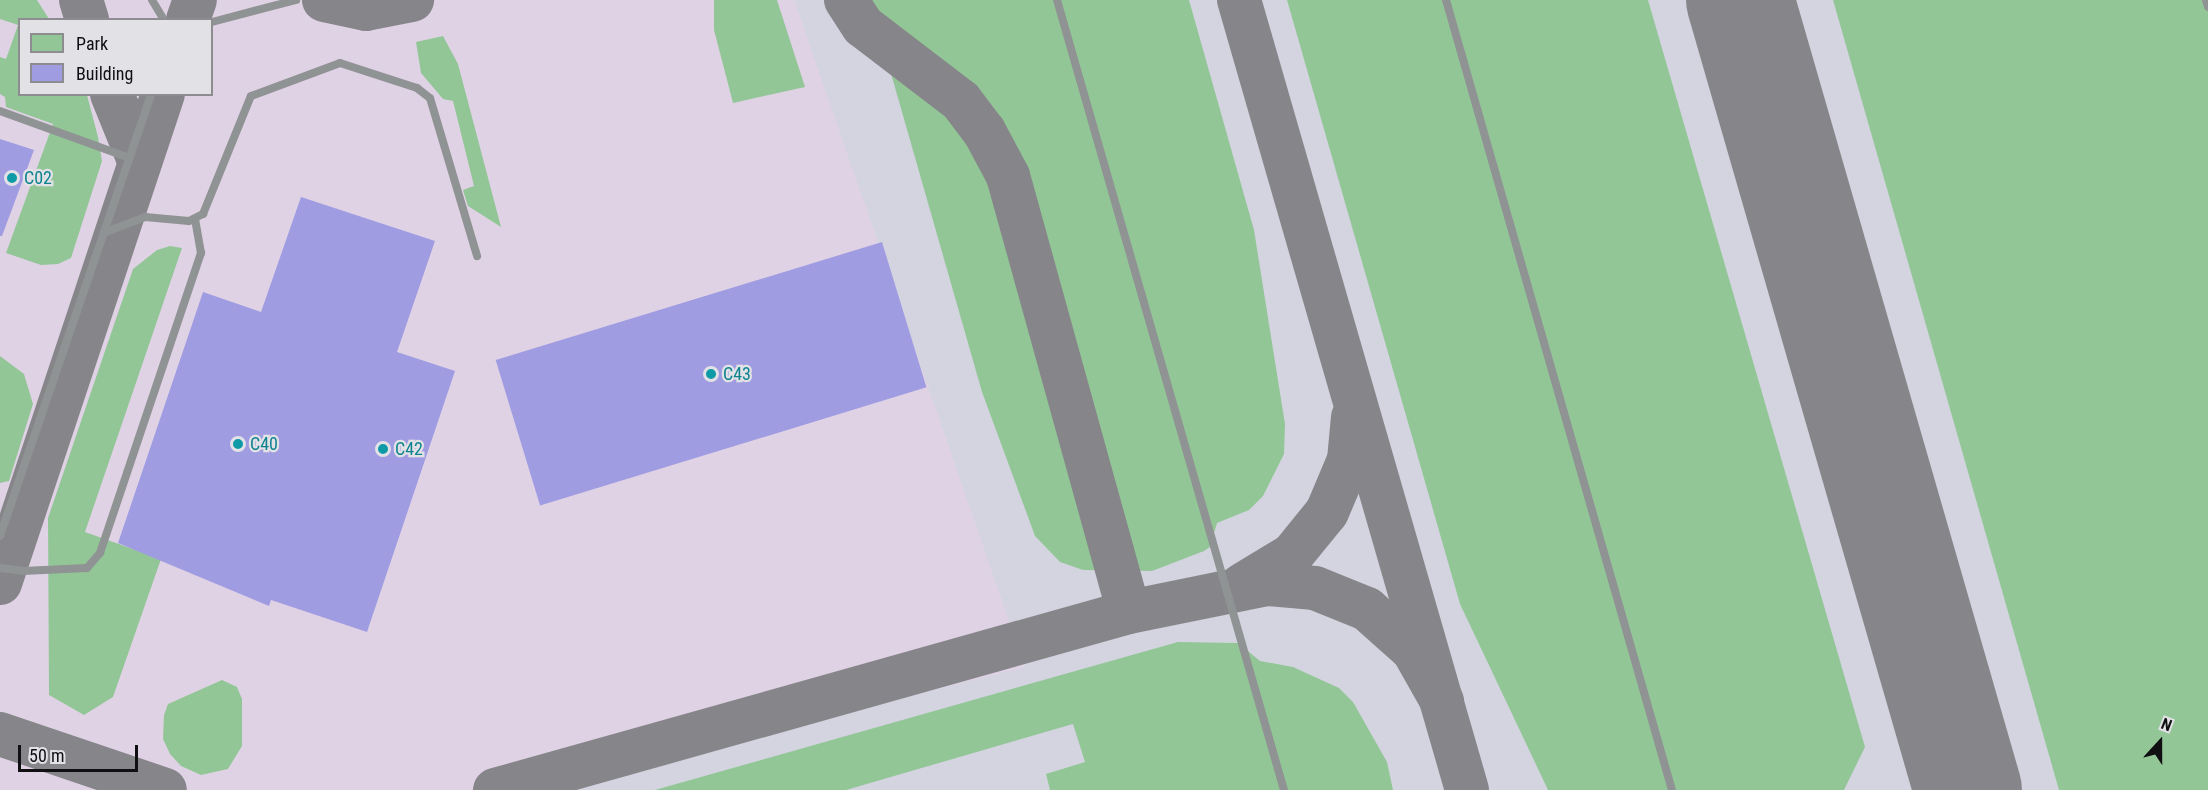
<!DOCTYPE html>
<style>
body{margin:0}
#map{position:relative;width:2208px;height:790px;overflow:hidden;background:#e1e1e6;font-family:"Roboto Condensed",sans-serif}
div>[style]{position:absolute}
.built>*{inset:0;background:#d4d4e1}
.industrial>*{inset:0;background:#e0d2e5}
.green>*{inset:0;background:#93c697}
.taxiway>*{height:44px;margin:-22px;padding:0 22px;transform-origin:22px;border-radius:22px;background:#86868a}
.runway>*{height:108px;margin:-54px;padding:0 54px;transform-origin:54px;border-radius:54px;background:#86868a}
.building>*{inset:0;background:#9f9ce1;transform-origin:0 0}
.lane>*{height:8px;margin:-4px;padding:0 4px;transform-origin:4px;border-radius:4px;background:#909393}
.dots>*{width:16px;height:16px;translate:-50% -50%;box-sizing:border-box;border:3px solid #e1e1e6;border-radius:50%}
span{translate:-50% -50%;white-space:nowrap;text-align:center;line-height:1.15;-webkit-text-stroke:4.5px #e1e1e6;paint-order:stroke}
.culture-label{font-size:18px;color:#0d838f}
.left{translate:0 -50%;text-align:left}
.legend{position:absolute;left:18px;top:18px;width:195px;height:78px;box-sizing:border-box;background:#e1e1e6;border:2px solid #8d8d91;margin:0;padding:8px 10px;list-style:none;font-size:18px;color:#101012}
.legend li{display:flex;align-items:center;gap:12px;height:30px}
.legend b{width:30px;border:2px solid #8d8d91}
.north{position:absolute;left:2130px;top:712px;width:60px;height:60px;-webkit-text-stroke:4px #e1e1e6;paint-order:stroke;rotate:21deg;font-size:16px;font-weight:700;line-height:24px;text-align:center;color:#101012}
.north::after{content:'';display:block;margin:auto;width:21px;height:27px;background:#101012;clip-path:polygon(50% 0,100% 100%,50% 72%,0 100%)}
.scale{position:absolute;left:18px;top:745px;width:120px;height:27px;box-sizing:border-box;border:3px solid #101012;border-top:0;padding-left:8px;font-size:18px;line-height:21px;white-space:nowrap;color:#101012;-webkit-text-stroke:4px #e1e1e6;paint-order:stroke}
</style>
<div id="map">
<div class="built">
<i style="clip-path:polygon(evenodd,0 0,2208px 0,2208px 790px,0 790px,0 0,20px 20px,212px 20px,212px 94px,20px 94px,20px 20px)"></i>
</div>
<div class="industrial">
<i style="clip-path:polygon(evenodd,0 0,794px 0,1025px 667px,538px 790px,0 790px,0 0,20px 20px,212px 20px,212px 94px,20px 94px,20px 20px)"></i>
</div>
<div class="green">
<i style="clip-path:polygon(0 0,37px 0,49px 19px,20px 20px,20px 94px,87px 95px,98px 137px,102px 161px,71px 258px,58px 264px,41px 265px,6px 253px,53px 124px,6px 107px,5px 97px,0 94px,0 57px,6px 59px,18px 25px,0 19px)"></i>
<i style="clip-path:polygon(714px 0,777px 0,805px 87px,733px 103px,714px 30px)"></i>
<i style="clip-path:polygon(870px 0,1189px 0,1254px 230px,1285px 424px,1284px 454px,1263px 496px,1249px 510px,1217px 523px,1210px 547px,1204px 551px,1152px 571px,1083px 570px,1060px 562px,1035px 536px,982px 392px)"></i>
<i style="clip-path:polygon(1287px 0,1648px 0,1865px 747px,1844px 790px,1548px 790px,1460px 604px)"></i>
<i style="clip-path:polygon(1833px 0,2208px 0,2208px 790px,2059px 790px)"></i>
<i style="clip-path:polygon(443px 36px,458px 64px,501px 227px,468px 206px,463px 190px,474px 186px,453px 101px,443px 99px,421px 73px,416px 42px)"></i>
<i style="clip-path:polygon(170px 246px,182px 248px,85px 532px,161px 559px,113px 697px,84px 715px,49px 695px,48px 518px,133px 269px,157px 250px)"></i>
<i style="clip-path:polygon(0 356px,24px 374px,33px 404px,9px 481px,0 483px)"></i>
<i style="clip-path:polygon(1178px 642px,1238px 643px,1260px 661px,1293px 667px,1339px 688px,1353px 702px,1387px 762px,1393px 790px,1050px 790px,1046px 774px,1085px 762px,1073px 724px,846px 790px,655px 790px)"></i>
<i style="clip-path:polygon(222px 680px,237px 687px,242px 699px,242px 746px,228px 769px,201px 775px,181px 766px,170px 754px,163px 739px,164px 715px,168px 704px)"></i>
</div>
<div class="taxiway">
<i style="left:81px;top:0;width:21px;rotate:73deg"></i>
<i style="left:324px;top:0;width:43px;rotate:12.1deg"></i>
<i style="left:366px;top:9px;width:47px;rotate:-11.1deg"></i>
<i style="left:846px;top:0;width:31px;rotate:57deg"></i>
<i style="left:863px;top:26px;width:123px;rotate:37.4deg"></i>
<i style="left:961px;top:101px;width:38px;rotate:53deg"></i>
<i style="left:984px;top:131px;width:51px;rotate:61.9deg"></i>
<i style="left:1008px;top:176px;width:452px;rotate:74.5deg"></i>
<i style="left:1239px;top:0;width:822px;rotate:73.9deg"></i>
<i style="left:188px;top:20px;width:21px;rotate:-71deg"></i>
<i style="left:112px;top:94px;width:74px;rotate:67.9deg"></i>
<i style="left:0;top:583px;width:515px;rotate:-71.57deg"></i>
<i style="left:1242px;top:585px;width:58px;rotate:-31deg"></i>
<i style="left:1292px;top:555px;width:55px;rotate:-50.9deg"></i>
<i style="left:1327px;top:512px;width:56px;rotate:-67.1deg"></i>
<i style="left:1349px;top:460px;width:43px;rotate:-84.7deg"></i>
<i style="left:0;top:734px;width:174px;rotate:18.7deg"></i>
<i style="left:495px;top:790px;width:659px;rotate:-15.68deg"></i>
<i style="left:1129px;top:612px;width:141px;rotate:-11.5deg"></i>
<i style="left:1267px;top:584px;width:48px;rotate:4.8deg"></i>
<i style="left:1315px;top:588px;width:56px;rotate:22deg"></i>
<i style="left:1367px;top:609px;width:62px;rotate:41.7deg"></i>
<i style="left:1413px;top:650px;width:59px;rotate:60.4deg"></i>
<i style="left:1940px;top:790px;width:32px;rotate:-74deg"></i>
<i style="left:1949px;top:759px;width:34px;rotate:-90deg"></i>
</div>
<div class="runway">
<i style="left:1740px;top:0;width:822px;rotate:73.9deg"></i>
</div>
<div class="building">
<i style="clip-path:polygon(0 139px,34px 150px,2px 236px,0 236px)"></i>
<i style="clip-path:polygon(301px 197px,435px 241px,397px 352px,455px 371px,367px 632px,271px 600px,269px 606px,118px 543px,203px 292px,261px 312px)"></i>
<i style="left:882px;top:242px;width:152px;height:404px;rotate:73deg"></i>
</div>
<div class="lane">
<i style="left:152px;top:0;width:23px;rotate:59deg"></i>
<i style="left:1057px;top:0;width:822px;rotate:73.97deg"></i>
<i style="left:1446px;top:0;width:822px;rotate:74.04deg"></i>
<i style="left:2206px;top:0;width:7px;rotate:74deg"></i>
<i style="left:212px;top:22px;width:87px;rotate:-14.7deg"></i>
<i style="left:0;top:111px;width:138px;rotate:19.9deg"></i>
<i style="left:106px;top:232px;width:42px;rotate:-21deg"></i>
<i style="left:145px;top:217px;width:44px;rotate:5.2deg"></i>
<i style="left:189px;top:221px;width:16px;rotate:-27deg"></i>
<i style="left:203px;top:214px;width:127px;rotate:-67.9deg"></i>
<i style="left:251px;top:96px;width:95px;rotate:-20.3deg"></i>
<i style="left:340px;top:63px;width:81px;rotate:18deg"></i>
<i style="left:417px;top:88px;width:16px;rotate:38deg"></i>
<i style="left:430px;top:98px;width:165px;rotate:73.4deg"></i>
<i style="left:0;top:536px;width:467px;rotate:-71.1deg"></i>
<i style="left:0;top:568px;width:23px;rotate:7deg"></i>
<i style="left:23px;top:571px;width:64px;rotate:-2.7deg"></i>
<i style="left:87px;top:568px;width:20px;rotate:-49deg"></i>
<i style="left:100px;top:553px;width:317px;rotate:-71.4deg"></i>
<i style="left:201px;top:253px;width:34px;rotate:-100deg"></i>
</div>
<div class="dots">
<i style="left:12px;top:178px;background:#0f9aa8"></i>
<i style="left:711px;top:374px;background:#0f9aa8"></i>
<i style="left:238px;top:444px;background:#0f9aa8"></i>
<i style="left:383px;top:449px;background:#0f9aa8"></i>
</div>
<div class="culture-label">
<span class="left" style="left:24px;top:178px">C02</span>
<span class="left" style="left:723px;top:374px">C43</span>
<span class="left" style="left:250px;top:444px">C40</span>
<span class="left" style="left:395px;top:449px">C42</span>
</div>
<ul class="legend">
<li><b style="height:16px;background:#93c697"></b>Park</li>
<li><b style="height:16px;background:#9f9ce1"></b>Building</li>
</ul>
<div class="north">N</div>
<div class="scale">50 m</div>
</div>
